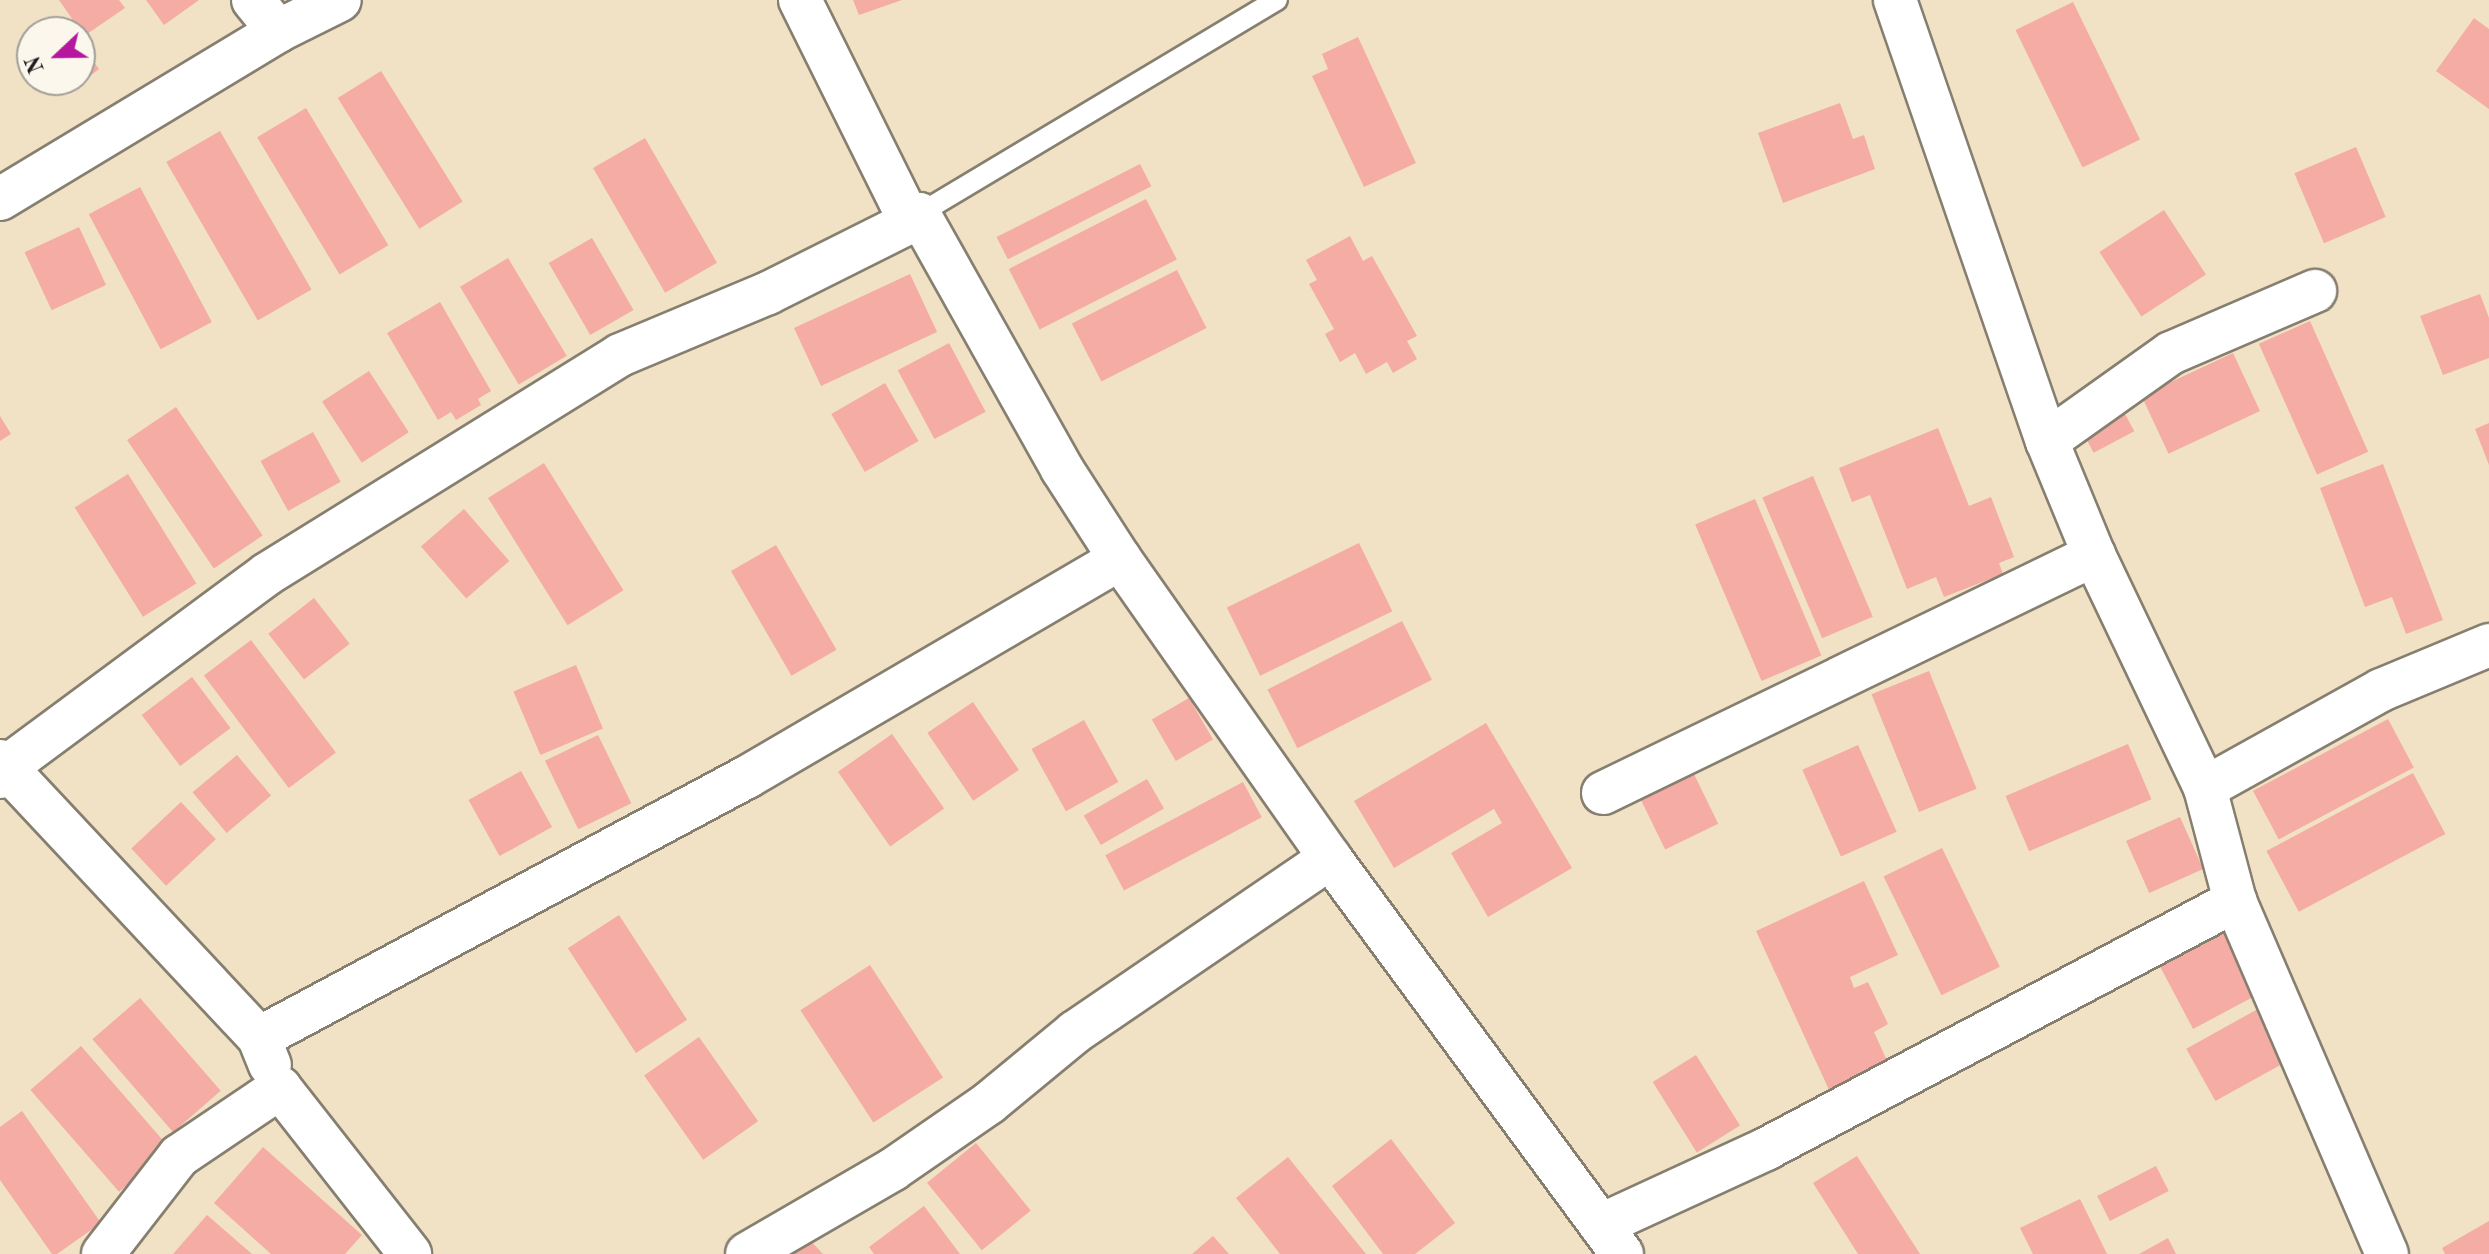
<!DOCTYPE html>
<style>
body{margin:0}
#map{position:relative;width:2489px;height:1254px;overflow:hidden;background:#f1e2c5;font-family:"Old Standard TT",serif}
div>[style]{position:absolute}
.building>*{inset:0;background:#f4aca4;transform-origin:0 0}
.roads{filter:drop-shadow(2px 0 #867f70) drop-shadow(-2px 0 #867f70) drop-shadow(0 2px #867f70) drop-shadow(0 -2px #867f70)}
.lane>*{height:20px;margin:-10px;padding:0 10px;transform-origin:10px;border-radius:10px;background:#fff}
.street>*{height:42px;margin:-21px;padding:0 21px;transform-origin:21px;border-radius:21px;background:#fff}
span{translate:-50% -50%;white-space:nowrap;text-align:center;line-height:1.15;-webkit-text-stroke:6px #fbf7ec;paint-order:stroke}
.north{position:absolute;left:16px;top:16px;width:80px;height:80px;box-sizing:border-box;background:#fbf7ec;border:2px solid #a29f99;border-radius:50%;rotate:248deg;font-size:22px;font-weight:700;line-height:32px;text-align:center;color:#1c1c1c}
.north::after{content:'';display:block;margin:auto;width:28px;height:36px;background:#b5179e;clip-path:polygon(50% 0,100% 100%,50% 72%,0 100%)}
</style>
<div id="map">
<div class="building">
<i style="clip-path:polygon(59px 0,119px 0,125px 8px,84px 36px)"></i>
<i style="clip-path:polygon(146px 0,199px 0,164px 25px)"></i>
<i style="clip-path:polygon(853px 0,902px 0,859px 15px)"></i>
<i style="left:2073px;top:2px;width:153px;height:64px;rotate:64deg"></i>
<i style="clip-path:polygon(2474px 18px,2489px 29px,2489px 109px,2436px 71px)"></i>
<i style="clip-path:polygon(1358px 37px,1416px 163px,1364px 187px,1312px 76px,1328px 69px,1322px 54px)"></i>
<i style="clip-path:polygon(80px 43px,99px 69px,77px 86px,72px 80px,80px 80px)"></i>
<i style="left:381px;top:71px;width:154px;height:51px;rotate:58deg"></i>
<i style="clip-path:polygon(1840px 103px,1853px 139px,1864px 135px,1875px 169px,1783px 203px,1758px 133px)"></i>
<i style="left:306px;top:108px;width:160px;height:57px;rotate:59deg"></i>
<i style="left:220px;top:131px;width:183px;height:62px;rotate:60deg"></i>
<i style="left:645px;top:138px;width:144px;height:60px;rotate:60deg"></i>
<i style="left:2356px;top:147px;width:76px;height:67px;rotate:67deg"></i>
<i style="left:1140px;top:164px;width:25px;height:161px;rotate:63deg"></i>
<i style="left:140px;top:187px;width:153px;height:58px;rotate:62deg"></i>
<i style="left:1146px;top:199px;width:68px;height:154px;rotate:63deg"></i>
<i style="left:2164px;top:210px;width:77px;height:77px;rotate:57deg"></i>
<i style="left:79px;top:227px;width:64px;height:60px;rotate:65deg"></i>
<i style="clip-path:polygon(1350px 236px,1363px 261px,1372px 256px,1417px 336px,1407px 341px,1417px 359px,1393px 373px,1387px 362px,1366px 374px,1355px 353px,1340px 362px,1325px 334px,1334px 329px,1309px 284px,1317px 280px,1306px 260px)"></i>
<i style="left:592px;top:238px;width:83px;height:50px;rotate:60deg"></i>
<i style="left:508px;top:258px;width:114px;height:56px;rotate:59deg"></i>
<i style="left:1177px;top:270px;width:65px;height:118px;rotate:63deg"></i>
<i style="left:910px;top:274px;width:64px;height:128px;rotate:65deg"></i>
<i style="clip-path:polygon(2480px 294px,2489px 318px,2489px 358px,2443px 375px,2420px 316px)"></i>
<i style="clip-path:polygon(440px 302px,491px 391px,478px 399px,481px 405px,456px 420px,451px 412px,438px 420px,387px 333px)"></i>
<i style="left:2310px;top:321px;width:143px;height:56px;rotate:66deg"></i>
<i style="left:949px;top:343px;width:78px;height:58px;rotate:62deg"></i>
<i style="left:2233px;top:353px;width:64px;height:101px;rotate:65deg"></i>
<i style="left:369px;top:371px;width:73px;height:56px;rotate:57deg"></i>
<i style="left:885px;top:383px;width:67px;height:62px;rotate:60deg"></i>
<i style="left:2115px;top:395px;width:41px;height:46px;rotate:62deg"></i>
<i style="left:176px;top:407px;width:155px;height:59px;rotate:56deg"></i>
<i style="clip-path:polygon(0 416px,11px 434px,0 441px)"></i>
<i style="clip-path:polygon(2489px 423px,2489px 465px,2475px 429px)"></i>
<i style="clip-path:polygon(1938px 428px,1969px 506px,1991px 497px,2014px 557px,1999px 563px,2003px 574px,1944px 597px,1936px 577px,1907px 589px,1870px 495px,1852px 502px,1839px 468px)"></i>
<i style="left:313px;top:432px;width:57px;height:60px;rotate:61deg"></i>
<i style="left:544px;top:463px;width:150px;height:66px;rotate:58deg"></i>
<i style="clip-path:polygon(2383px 464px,2443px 620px,2406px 634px,2392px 597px,2365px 607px,2320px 488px)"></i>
<i style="left:128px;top:474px;width:129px;height:63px;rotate:58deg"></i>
<i style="left:1813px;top:476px;width:153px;height:55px;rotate:67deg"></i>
<i style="left:1755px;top:499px;width:170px;height:65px;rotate:67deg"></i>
<i style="left:464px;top:509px;width:69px;height:57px;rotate:49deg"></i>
<i style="left:1359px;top:543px;width:76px;height:147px;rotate:64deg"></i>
<i style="left:776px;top:545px;width:121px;height:52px;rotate:60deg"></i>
<i style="left:314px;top:598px;width:58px;height:58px;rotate:52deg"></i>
<i style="left:1402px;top:621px;width:66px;height:151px;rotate:63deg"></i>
<i style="left:251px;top:640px;width:141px;height:59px;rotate:53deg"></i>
<i style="left:576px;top:665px;width:69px;height:68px;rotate:67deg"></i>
<i style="left:1929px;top:671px;width:127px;height:62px;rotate:68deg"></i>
<i style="left:192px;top:677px;width:64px;height:63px;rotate:53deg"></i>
<i style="left:1189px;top:698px;width:48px;height:43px;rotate:60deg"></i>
<i style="left:973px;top:702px;width:82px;height:55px;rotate:56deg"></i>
<i style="left:2388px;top:719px;width:55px;height:153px;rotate:62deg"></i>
<i style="left:1084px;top:720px;width:71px;height:60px;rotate:61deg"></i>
<i style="clip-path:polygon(1486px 723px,1572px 868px,1488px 917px,1451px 853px,1502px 823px,1494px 809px,1394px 868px,1354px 801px)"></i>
<i style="left:892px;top:734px;width:91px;height:66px;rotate:55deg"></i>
<i style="left:598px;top:735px;width:76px;height:59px;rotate:64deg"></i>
<i style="left:2128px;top:744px;width:60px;height:133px;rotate:67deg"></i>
<i style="left:1858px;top:745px;width:95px;height:61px;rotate:66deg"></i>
<i style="left:237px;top:755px;width:53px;height:58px;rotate:50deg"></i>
<i style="left:1691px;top:768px;width:62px;height:59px;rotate:64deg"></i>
<i style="left:521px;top:771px;width:64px;height:60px;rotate:61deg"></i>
<i style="left:2413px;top:773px;width:69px;height:166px;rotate:62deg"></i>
<i style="left:1147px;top:779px;width:34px;height:73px;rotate:60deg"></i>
<i style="left:1243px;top:782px;width:40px;height:156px;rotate:62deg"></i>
<i style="left:181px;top:802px;width:51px;height:68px;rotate:47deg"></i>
<i style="left:2180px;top:817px;width:57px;height:59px;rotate:66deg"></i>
<i style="left:1942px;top:848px;width:132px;height:65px;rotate:64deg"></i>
<i style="clip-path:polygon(1864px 881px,1898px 955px,1850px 977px,1854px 988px,1868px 982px,1888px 1024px,1874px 1032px,1889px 1065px,1830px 1092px,1756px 931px)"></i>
<i style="left:619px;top:915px;width:125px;height:61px;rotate:57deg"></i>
<i style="left:2237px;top:924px;width:72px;height:88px;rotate:62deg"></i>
<i style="left:870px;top:965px;width:134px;height:83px;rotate:57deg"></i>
<i style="left:140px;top:998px;width:123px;height:63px;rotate:49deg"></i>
<i style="left:2265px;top:1005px;width:60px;height:90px;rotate:61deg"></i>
<i style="left:699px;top:1037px;width:103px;height:67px;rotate:55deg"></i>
<i style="left:81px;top:1046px;width:135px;height:67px;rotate:49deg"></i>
<i style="left:1696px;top:1055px;width:83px;height:51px;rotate:58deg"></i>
<i style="clip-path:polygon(22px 1111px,101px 1223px,57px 1254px,52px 1254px,0 1180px,0 1127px)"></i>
<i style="clip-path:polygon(1391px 1139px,1455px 1223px,1415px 1254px,1383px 1254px,1332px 1186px)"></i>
<i style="left:976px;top:1143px;width:87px;height:63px;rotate:51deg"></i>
<i style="clip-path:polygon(263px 1147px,362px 1235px,345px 1254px,271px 1254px,214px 1203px)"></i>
<i style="clip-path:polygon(1857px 1156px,1920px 1254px,1858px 1254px,1813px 1183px)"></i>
<i style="clip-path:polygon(1288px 1157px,1366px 1254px,1280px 1254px,1236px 1198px)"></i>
<i style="left:2156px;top:1166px;width:28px;height:66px;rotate:63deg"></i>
<i style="clip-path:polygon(2080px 1199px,2107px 1254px,2033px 1254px,2020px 1228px)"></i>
<i style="clip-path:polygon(924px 1206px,960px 1254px,874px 1254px,869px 1247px)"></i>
<i style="clip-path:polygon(207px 1215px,252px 1254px,173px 1254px)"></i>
<i style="clip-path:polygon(2489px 1221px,2489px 1254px,2445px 1254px,2442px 1248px)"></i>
<i style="clip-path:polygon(1213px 1236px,1229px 1254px,1192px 1254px)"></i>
<i style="clip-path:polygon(807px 1237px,823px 1254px,789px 1254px)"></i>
<i style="clip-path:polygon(2168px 1238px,2176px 1254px,2139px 1254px)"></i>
</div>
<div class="roads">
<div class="lane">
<i style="left:919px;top:214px;width:417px;rotate:-30.9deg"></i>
</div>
<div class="street">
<i style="left:253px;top:0;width:40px;rotate:51deg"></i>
<i style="left:800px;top:0;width:248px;rotate:63.6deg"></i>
<i style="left:910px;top:222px;width:12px;rotate:-42deg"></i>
<i style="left:919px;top:214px;width:292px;rotate:60.7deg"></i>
<i style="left:1062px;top:469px;width:107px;rotate:57.2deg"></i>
<i style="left:1120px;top:559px;width:365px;rotate:54.9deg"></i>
<i style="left:1330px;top:858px;width:492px;rotate:53.6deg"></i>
<i style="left:1895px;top:0;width:466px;rotate:71deg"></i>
<i style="left:2047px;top:441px;width:123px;rotate:67.6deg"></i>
<i style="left:2094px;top:555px;width:258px;rotate:64.5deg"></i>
<i style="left:2205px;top:788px;width:117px;rotate:75.1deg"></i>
<i style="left:2235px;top:901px;width:384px;rotate:66.7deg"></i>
<i style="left:0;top:199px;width:325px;rotate:-31.1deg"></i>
<i style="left:278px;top:31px;width:69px;rotate:-26.6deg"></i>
<i style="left:2047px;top:441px;width:152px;rotate:-35.4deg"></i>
<i style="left:2171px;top:353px;width:157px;rotate:-23.3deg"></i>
<i style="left:0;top:761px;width:379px;rotate:46.9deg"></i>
<i style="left:259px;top:1038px;width:29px;rotate:68deg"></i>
<i style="left:0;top:777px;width:10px;rotate:-61deg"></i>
<i style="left:5px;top:768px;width:326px;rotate:-36.5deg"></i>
<i style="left:267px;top:574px;width:415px;rotate:-31.8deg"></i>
<i style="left:620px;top:355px;width:160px;rotate:-22.7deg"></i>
<i style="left:768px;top:293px;width:159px;rotate:-26.6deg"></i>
<i style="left:2205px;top:788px;width:201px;rotate:-29.1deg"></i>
<i style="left:2381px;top:690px;width:117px;rotate:-22.6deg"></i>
<i style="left:1603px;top:793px;width:546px;rotate:-25.86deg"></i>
<i style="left:259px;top:1038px;width:553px;rotate:-28.14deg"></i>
<i style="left:747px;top:777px;width:432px;rotate:-30.3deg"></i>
<i style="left:1601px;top:1225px;width:182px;rotate:-24.7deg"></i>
<i style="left:1766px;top:1149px;width:531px;rotate:-27.87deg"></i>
<i style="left:103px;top:1254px;width:124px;rotate:-52.2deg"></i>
<i style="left:179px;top:1156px;width:122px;rotate:-34deg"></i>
<i style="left:280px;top:1088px;width:211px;rotate:51.9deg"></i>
<i style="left:747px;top:1254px;width:168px;rotate:-30.1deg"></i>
<i style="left:892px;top:1170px;width:118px;rotate:-34.6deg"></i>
<i style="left:989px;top:1103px;width:112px;rotate:-39.5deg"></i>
<i style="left:1075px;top:1032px;width:309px;rotate:-34.3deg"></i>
</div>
</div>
<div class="north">N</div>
</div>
